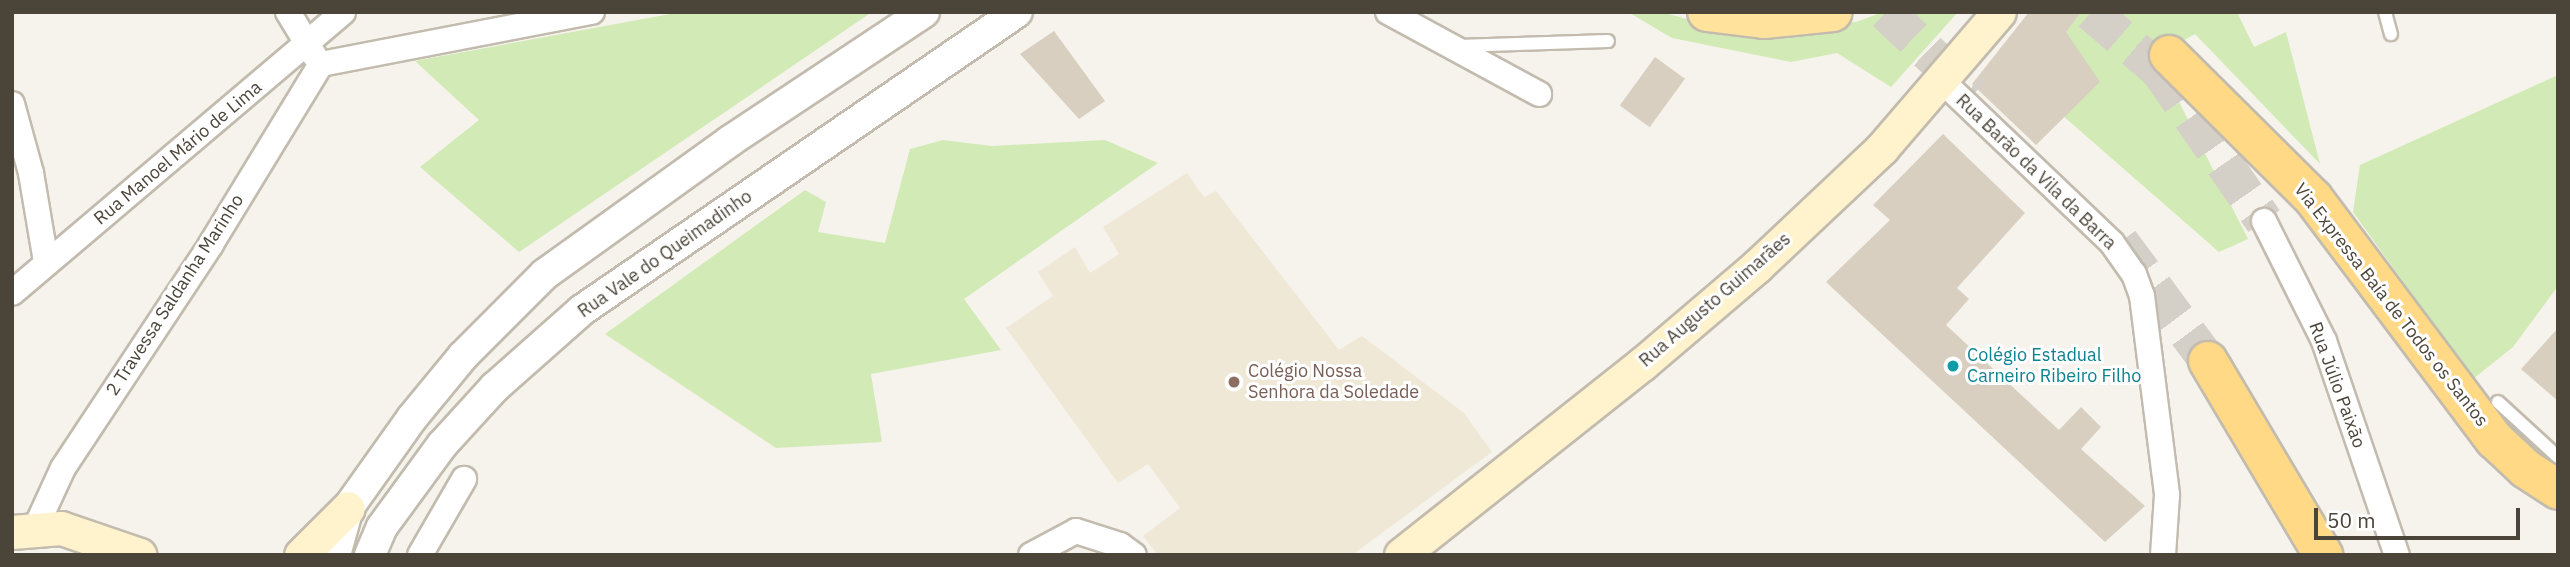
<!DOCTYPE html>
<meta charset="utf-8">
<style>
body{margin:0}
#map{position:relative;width:2570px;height:567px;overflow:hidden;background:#f6f3ec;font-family:"IBM Plex Sans",sans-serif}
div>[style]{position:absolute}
.education>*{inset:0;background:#efe8d6}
.green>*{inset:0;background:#d2eab5}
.building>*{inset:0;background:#d8cfc1;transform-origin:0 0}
.trunk-tunnel>*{height:38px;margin-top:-19px;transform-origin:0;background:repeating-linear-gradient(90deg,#d4d0c8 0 38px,transparent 0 57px)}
.roads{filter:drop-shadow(2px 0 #c2bbae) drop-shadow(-2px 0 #c2bbae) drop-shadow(0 2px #c2bbae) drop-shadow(0 -2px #c2bbae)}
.service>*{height:12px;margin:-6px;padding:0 6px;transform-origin:6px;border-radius:6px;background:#fff}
.minor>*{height:24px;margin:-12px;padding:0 12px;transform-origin:12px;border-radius:12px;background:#fff}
.tertiary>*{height:30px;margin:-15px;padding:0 15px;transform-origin:15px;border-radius:15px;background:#fff}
.secondary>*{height:33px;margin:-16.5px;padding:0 16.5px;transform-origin:16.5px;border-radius:16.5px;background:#fff3cd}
.primary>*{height:38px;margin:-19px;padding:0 19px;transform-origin:19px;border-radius:19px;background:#ffe39c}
.trunk>*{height:38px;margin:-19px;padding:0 19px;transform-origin:19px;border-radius:19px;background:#ffd985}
.dots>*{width:19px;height:19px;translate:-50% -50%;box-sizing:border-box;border:4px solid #fff;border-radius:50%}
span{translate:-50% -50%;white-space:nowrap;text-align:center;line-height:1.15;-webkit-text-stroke:6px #fff;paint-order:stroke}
.street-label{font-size:18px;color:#4b4439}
.culture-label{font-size:18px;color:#0d838f}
.left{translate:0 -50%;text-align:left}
.education-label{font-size:18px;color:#785e54}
.frame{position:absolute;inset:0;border:14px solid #4b4439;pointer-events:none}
.scale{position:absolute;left:2314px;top:508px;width:206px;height:32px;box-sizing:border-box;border:4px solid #4b4439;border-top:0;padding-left:9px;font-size:21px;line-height:24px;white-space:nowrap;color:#4b4439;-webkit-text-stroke:5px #fff;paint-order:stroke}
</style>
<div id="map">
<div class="education">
<i style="clip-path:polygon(1187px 173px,1204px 197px,1216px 191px,1339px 350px,1362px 336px,1464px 413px,1492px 452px,1352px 555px,1158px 555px,1143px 536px,1180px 508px,1148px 464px,1118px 483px,1006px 328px,1053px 296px,1038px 272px,1075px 247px,1090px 273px,1119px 254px,1103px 227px)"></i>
</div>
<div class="green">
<i style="clip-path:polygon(681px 12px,872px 12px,519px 252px,420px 167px,479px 120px,415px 61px)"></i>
<i style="clip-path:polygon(1628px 12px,1661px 12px,1735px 32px,1856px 22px,1883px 12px,1958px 12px,1891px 87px,1837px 53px,1791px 62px,1672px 38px)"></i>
<i style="clip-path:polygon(2033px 12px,2237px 12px,2254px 47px,2286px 32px,2320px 164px,2195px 34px,2156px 56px,2248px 239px,2219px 252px,2062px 115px)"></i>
<i style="clip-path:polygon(2558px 75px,2558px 286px,2513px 347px,2473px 379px,2353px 212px,2360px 165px)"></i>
<i style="clip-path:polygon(943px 140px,992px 146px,1105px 140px,1158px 163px,964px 299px,1001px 350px,871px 374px,882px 442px,776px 448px,605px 334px,805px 190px,826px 202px,818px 232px,885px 243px,910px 149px)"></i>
</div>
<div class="building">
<i style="clip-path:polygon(2029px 12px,2081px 12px,2066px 32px,2100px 82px,2036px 145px,1972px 84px)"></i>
<i style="clip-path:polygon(1054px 31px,1105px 101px,1079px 119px,1020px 54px)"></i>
<i style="left:1655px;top:57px;width:37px;height:60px;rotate:36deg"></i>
<i style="clip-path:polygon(1943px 134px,2025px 213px,1957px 288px,1969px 299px,1946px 325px,2059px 430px,2081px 407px,2101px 427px,2081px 449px,2145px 506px,2105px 542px,1826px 282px,1890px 220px,1873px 205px)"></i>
<i style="clip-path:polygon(2558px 328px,2558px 401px,2521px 369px)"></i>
</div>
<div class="trunk-tunnel">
<i style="left:1886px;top:12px;width:120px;rotate:43.7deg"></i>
<i style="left:2091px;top:12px;width:89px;rotate:40.5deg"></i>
<i style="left:2159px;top:70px;width:184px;rotate:55.2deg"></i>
<i style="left:2120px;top:242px;width:148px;rotate:53.5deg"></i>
</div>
<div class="roads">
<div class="service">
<i style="left:2385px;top:12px;width:23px;rotate:75deg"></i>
<i style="left:1458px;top:46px;width:150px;rotate:-1.9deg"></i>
<i style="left:2498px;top:402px;width:81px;rotate:42.5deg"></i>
</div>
<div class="minor">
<i style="left:288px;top:12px;width:50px;rotate:58.8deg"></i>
<i style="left:1388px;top:12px;width:172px;rotate:28.5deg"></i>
<i style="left:321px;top:64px;width:276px;rotate:-10.9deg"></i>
<i style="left:1941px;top:80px;width:236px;rotate:43.6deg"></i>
<i style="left:2112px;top:243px;width:38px;rotate:55deg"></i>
<i style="left:2134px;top:274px;width:23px;rotate:70deg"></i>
<i style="left:2142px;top:296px;width:201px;rotate:82.8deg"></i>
<i style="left:2167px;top:495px;width:60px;rotate:93.8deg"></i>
<i style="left:12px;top:104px;width:72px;rotate:74.6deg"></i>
<i style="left:31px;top:173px;width:90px;rotate:80.4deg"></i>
<i style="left:2264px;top:221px;width:134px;rotate:63.4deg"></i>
<i style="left:2324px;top:341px;width:226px;rotate:71.2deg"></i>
<i style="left:12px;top:293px;width:434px;rotate:-40.3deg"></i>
<i style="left:35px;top:529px;width:67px;rotate:-65.3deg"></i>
<i style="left:63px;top:468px;width:268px;rotate:-56.5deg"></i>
<i style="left:211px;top:244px;width:211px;rotate:-58.6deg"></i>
<i style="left:420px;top:555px;width:88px;rotate:-59.9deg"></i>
<i style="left:1031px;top:555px;width:51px;rotate:-28.1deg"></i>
<i style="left:1076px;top:531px;width:46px;rotate:17.7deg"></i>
<i style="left:1120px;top:545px;width:17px;rotate:36deg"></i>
</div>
<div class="tertiary">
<i style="left:335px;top:555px;width:49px;rotate:-74.5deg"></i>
<i style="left:348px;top:508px;width:110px;rotate:-54.6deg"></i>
<i style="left:412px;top:418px;width:80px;rotate:-50.6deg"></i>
<i style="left:463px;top:356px;width:116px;rotate:-45deg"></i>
<i style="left:545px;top:274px;width:228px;rotate:-35.7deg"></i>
<i style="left:730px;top:141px;width:233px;rotate:-33.6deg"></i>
<i style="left:370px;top:555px;width:30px;rotate:-67deg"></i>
<i style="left:382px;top:527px;width:102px;rotate:-53.8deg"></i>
<i style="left:442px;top:445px;width:79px;rotate:-47.6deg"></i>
<i style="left:495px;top:387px;width:116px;rotate:-41.5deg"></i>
<i style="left:582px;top:310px;width:527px;rotate:-34.41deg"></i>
</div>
<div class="secondary">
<i style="left:12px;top:532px;width:49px;rotate:-4.7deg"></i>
<i style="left:61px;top:528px;width:83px;rotate:18.9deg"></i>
<i style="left:301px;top:555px;width:66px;rotate:-45deg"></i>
<i style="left:1401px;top:555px;width:308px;rotate:-38.4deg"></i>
<i style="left:1642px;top:364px;width:151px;rotate:-40.4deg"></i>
<i style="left:1757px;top:266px;width:172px;rotate:-43.3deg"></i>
<i style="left:1882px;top:148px;width:179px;rotate:-49.3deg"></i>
</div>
<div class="primary">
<i style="left:1707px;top:12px;width:57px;rotate:7deg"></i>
<i style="left:1764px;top:19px;width:69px;rotate:-5.8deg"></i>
</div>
<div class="trunk">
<i style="left:2169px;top:55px;width:203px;rotate:44.8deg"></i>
<i style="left:2313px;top:198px;width:303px;rotate:53.1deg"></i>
<i style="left:2495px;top:440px;width:42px;rotate:43.1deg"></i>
<i style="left:2526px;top:469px;width:38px;rotate:33deg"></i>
<i style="left:2208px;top:361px;width:226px;rotate:59.3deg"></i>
</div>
</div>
<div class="dots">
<i style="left:1953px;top:366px;background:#0f9aa8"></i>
<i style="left:1234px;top:382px;background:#8d6e63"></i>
</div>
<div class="street-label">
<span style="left:178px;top:153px;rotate:-40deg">Rua Manoel Mário de Lima</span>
<span style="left:2036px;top:172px;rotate:44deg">Rua Barão da Vila da Barra</span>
<span style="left:665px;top:254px;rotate:-35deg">Rua Vale do Queimadinho</span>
<span style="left:175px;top:295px;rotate:-57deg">2 Travessa Saldanha Marinho</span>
<span style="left:1715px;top:300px;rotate:-41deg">Rua Augusto Guimarães</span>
<span style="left:2391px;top:305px;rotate:52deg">Via Expressa Baía de Todos os Santos</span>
<span style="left:2337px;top:385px;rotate:70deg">Rua Júlio Paixão</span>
</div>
<div class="culture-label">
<span class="left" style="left:1967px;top:366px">Colégio Estadual<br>Carneiro Ribeiro Filho</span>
</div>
<div class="education-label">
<span class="left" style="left:1248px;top:382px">Colégio Nossa<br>Senhora da Soledade</span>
</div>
<div class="frame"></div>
<div class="scale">50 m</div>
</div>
